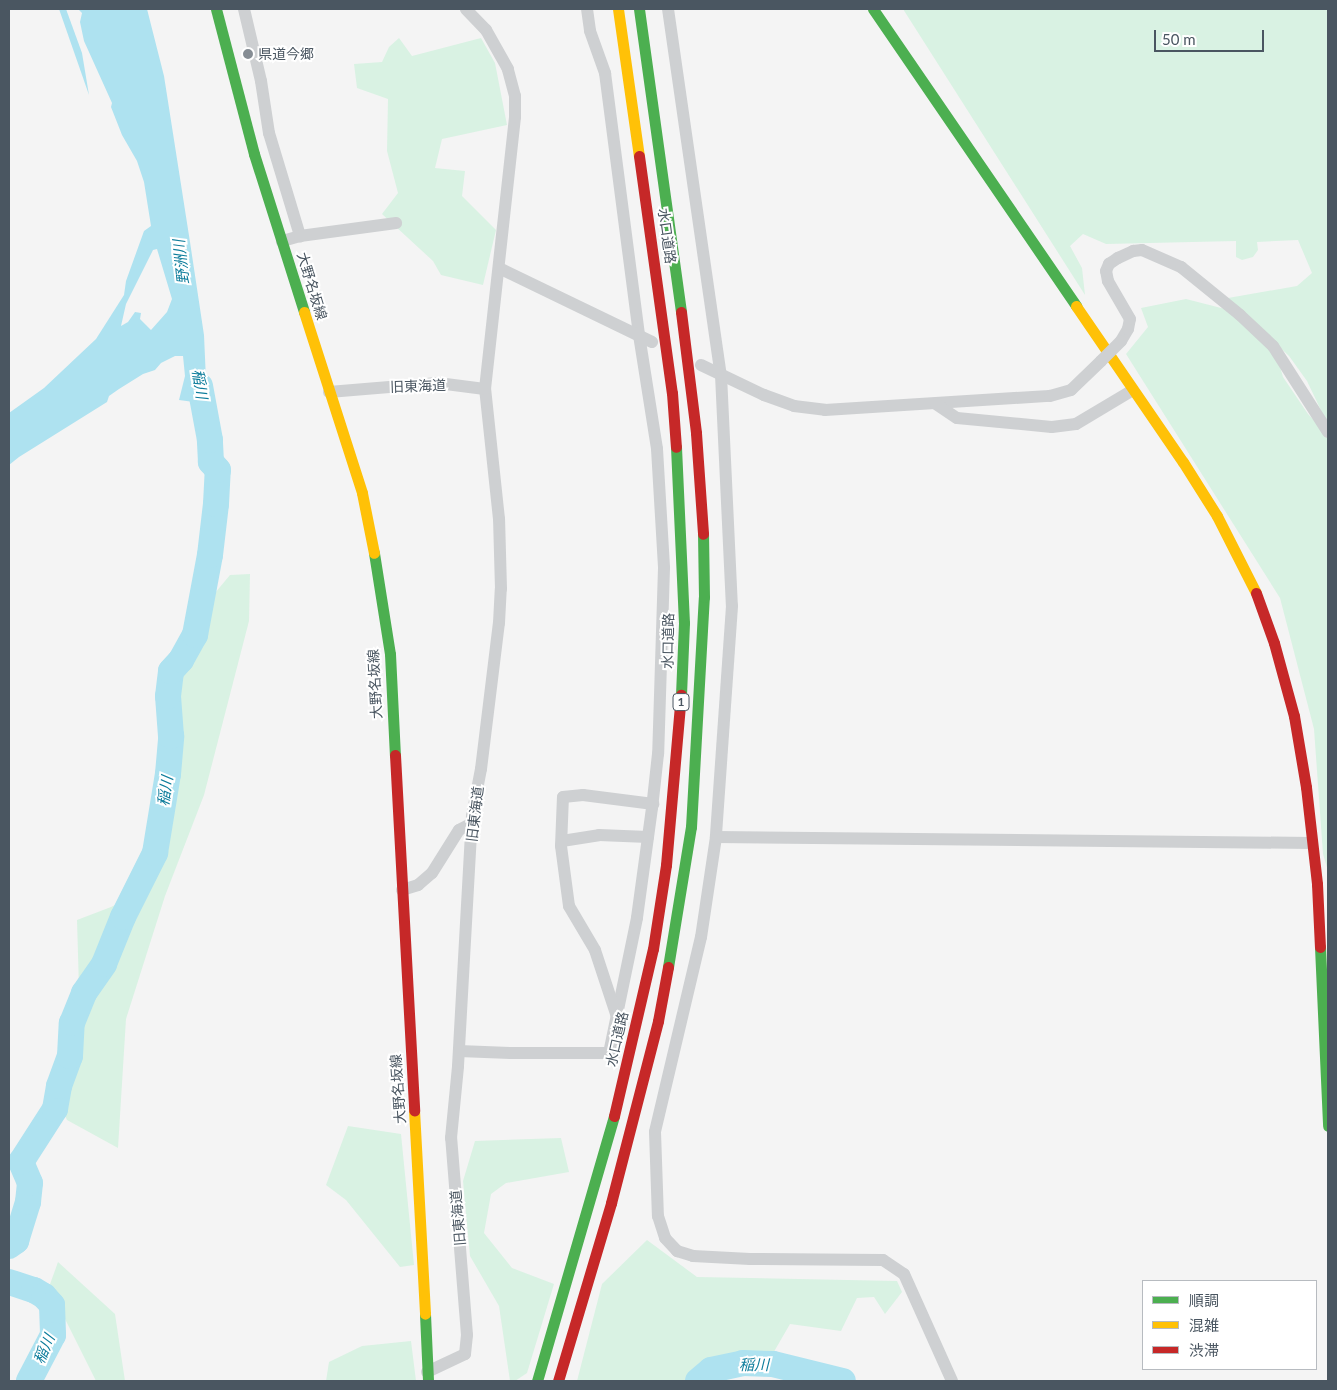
<!DOCTYPE html>
<meta charset="utf-8">
<style>
body{margin:0}
#map{position:relative;width:1337px;height:1390px;overflow:hidden;background:#f4f4f4;font-family:Lato,"Noto Sans JP",sans-serif}
div>[style]{position:absolute}
.green>*{inset:0;background:#d9f2e3}
.water>*{inset:0;background:#aee2f0}
.river>*{height:26px;margin:-13px;padding:0 13px;transform-origin:13px;border-radius:13px;background:#aee2f0}
.street>*{height:12px;margin:-6px;padding:0 6px;transform-origin:6px;border-radius:6px;background:#ced0d2}
.fast>*{height:11px;margin:-5.5px;padding:0 5.5px;transform-origin:5.5px;border-radius:5.5px;background:#4caf50}
.slow>*{height:11px;margin:-5.5px;padding:0 5.5px;transform-origin:5.5px;border-radius:5.5px;background:#ffc107}
.jam>*{height:11px;margin:-5.5px;padding:0 5.5px;transform-origin:5.5px;border-radius:5.5px;background:#c62828}
.street-bridge>*{height:12px;margin:-6px;padding:0 6px;transform-origin:6px;border-radius:6px;background:#ced0d2}
.dots>*{width:14px;height:14px;translate:-50% -50%;box-sizing:border-box;border:2px solid #fff;border-radius:50%}
span{translate:-50% -50%;white-space:nowrap;text-align:center;line-height:1.15;-webkit-text-stroke:4px #fff;paint-order:stroke}
.shield-label span{padding:1px 4px;background:#fff;border:1px solid;border-radius:4px;-webkit-text-stroke-width:0}
.shield-label{font-size:12px;color:#4a5661;font-weight:700}
.poi-label{font-size:14px;color:#4a5661}
.left{translate:0 -50%;text-align:left}
.street-label{font-size:14px;color:#4a5661}
.water-label{font-size:15px;color:#0c7c9b;font-style:italic}
.frame{position:absolute;inset:0;border:10px solid #4a5661;pointer-events:none}
.legend{position:absolute;left:1142px;top:1280px;width:175px;height:90px;box-sizing:border-box;background:#fff;border:1px solid #b7bbc0;margin:0;padding:6px 9px;list-style:none;font-size:15px;color:#4a5661}
.legend li{display:flex;align-items:center;gap:10px;height:25px}
.legend b{width:25px;border:1px solid #b7bbc0}
.scale{position:absolute;left:1154px;top:30px;width:110px;height:22px;box-sizing:border-box;border:2px solid #4a5661;border-top:0;padding-left:6px;font-size:15px;line-height:18px;white-space:nowrap;color:#4a5661;-webkit-text-stroke:4px #fff;paint-order:stroke}
</style>
<div id="map">
<div class="green">
<i style="clip-path:polygon(903px 9px,1328px 9px,1328px 425px,1307px 381px,1289px 356px,1228px 298px,1297px 286px,1312px 273px,1298px 240px,1257px 242px,1258px 250px,1253px 257px,1242px 260px,1236px 257px,1236px 241px,1106px 244px,1083px 234px,1070px 246px,1082px 268px,1085px 295px)"></i>
<i style="clip-path:polygon(399px 38px,412px 56px,481px 38px,495px 63px,507px 125px,442px 139px,435px 168px,465px 171px,462px 196px,496px 230px,483px 285px,441px 275px,433px 261px,382px 214px,398px 193px,387px 151px,388px 99px,357px 88px,354px 64px,382px 62px,389px 47px)"></i>
<i style="clip-path:polygon(1186px 299px,1229px 310px,1277px 356px,1283px 377px,1308px 414px,1328px 435px,1328px 871px,1323px 854px,1314px 729px,1280px 598px,1126px 354px,1148px 327px,1141px 308px)"></i>
<i style="clip-path:polygon(250px 574px,249px 621px,204px 795px,165px 896px,126px 1019px,118px 1148px,67px 1120px,50px 1084px,80px 1023px,77px 920px,111px 907px,143px 891px,166px 818px,177px 678px,210px 599px,230px 575px)"></i>
<i style="clip-path:polygon(348px 1126px,401px 1134px,414px 1265px,400px 1267px,346px 1200px,326px 1185px)"></i>
<i style="clip-path:polygon(561px 1138px,569px 1172px,506px 1183px,491px 1194px,484px 1233px,512px 1268px,554px 1284px,527px 1373px,515px 1381px,510px 1381px,499px 1306px,470px 1256px,463px 1181px,475px 1141px)"></i>
<i style="clip-path:polygon(647px 1240px,697px 1277px,897px 1281px,902px 1292px,885px 1314px,874px 1297px,857px 1298px,841px 1331px,790px 1324px,768px 1362px,704px 1367px,692px 1381px,577px 1381px,602px 1284px)"></i>
<i style="clip-path:polygon(58px 1262px,115px 1314px,125px 1381px,96px 1381px,49px 1287px)"></i>
<i style="clip-path:polygon(411px 1341px,416px 1381px,326px 1381px,329px 1362px,362px 1346px)"></i>
</div>
<div class="water">
<i style="clip-path:polygon(59px 9px,66px 9px,82px 53px,89px 95px)"></i>
<i style="clip-path:polygon(evenodd,78px 9px,147px 9px,164px 76px,190px 242px,204px 335px,208px 425px,194px 402px,179px 400px,185px 376px,183px 356px,175px 356px,161px 363px,155px 370px,143px 374px,119px 389px,109px 396px,107px 402px,19px 457px,9px 465px,9px 413px,44px 388px,96px 339px,124px 295px,126px 281px,144px 231px,151px 226px,144px 182px,137px 161px,122px 135px,111px 107px,112px 103px,84px 41px,80px 22px,82px 13px,78px 9px,157px 249px,172px 299px,167px 312px,151px 330px,140px 319px,141px 313px,135px 312px,128px 322px,121px 326px,126px 304px,153px 250px,157px 249px)"></i>
</div>
<div class="river">
<i style="left:9px;top:1246px;width:9px;rotate:-36deg"></i>
<i style="left:16px;top:1241px;width:41px;rotate:-72.9deg"></i>
<i style="left:28px;top:1202px;width:19px;rotate:-84deg"></i>
<i style="left:30px;top:1183px;width:23px;rotate:-113deg"></i>
<i style="left:21px;top:1162px;width:63px;rotate:-57.3deg"></i>
<i style="left:55px;top:1109px;width:23px;rotate:-80deg"></i>
<i style="left:59px;top:1086px;width:32px;rotate:-70deg"></i>
<i style="left:70px;top:1056px;width:33px;rotate:-87deg"></i>
<i style="left:72px;top:1023px;width:32px;rotate:-68deg"></i>
<i style="left:84px;top:993px;width:35px;rotate:-55deg"></i>
<i style="left:104px;top:964px;width:51px;rotate:-68deg"></i>
<i style="left:123px;top:917px;width:72px;rotate:-63.4deg"></i>
<i style="left:155px;top:853px;width:80px;rotate:-80.7deg"></i>
<i style="left:168px;top:774px;width:38px;rotate:-85deg"></i>
<i style="left:171px;top:736px;width:40px;rotate:-94.3deg"></i>
<i style="left:168px;top:696px;width:25px;rotate:-83deg"></i>
<i style="left:171px;top:671px;width:15px;rotate:-48deg"></i>
<i style="left:181px;top:660px;width:29px;rotate:-61deg"></i>
<i style="left:195px;top:635px;width:81px;rotate:-79.4deg"></i>
<i style="left:210px;top:555px;width:51px;rotate:-83.3deg"></i>
<i style="left:216px;top:504px;width:34px;rotate:-87deg"></i>
<i style="left:218px;top:470px;width:11px;rotate:-131deg"></i>
<i style="left:211px;top:462px;width:22px;rotate:-93deg"></i>
<i style="left:210px;top:440px;width:55px;rotate:-100.5deg"></i>
<i style="left:9px;top:1282px;width:26px;rotate:18deg"></i>
<i style="left:34px;top:1290px;width:12px;rotate:31deg"></i>
<i style="left:44px;top:1296px;width:12px;rotate:48deg"></i>
<i style="left:52px;top:1305px;width:30px;rotate:88deg"></i>
<i style="left:53px;top:1335px;width:52px;rotate:117.6deg"></i>
<i style="left:698px;top:1381px;width:17px;rotate:-40deg"></i>
<i style="left:711px;top:1370px;width:33px;rotate:-12deg"></i>
<i style="left:743px;top:1363px;width:30px;rotate:2deg"></i>
<i style="left:773px;top:1364px;width:72px;rotate:13.7deg"></i>
</div>
<div class="street">
<i style="left:244px;top:9px;width:74px;rotate:76.7deg"></i>
<i style="left:261px;top:81px;width:53px;rotate:81.3deg"></i>
<i style="left:269px;top:133px;width:108px;rotate:73.2deg"></i>
<i style="left:300px;top:236px;width:19px;rotate:164deg"></i>
<i style="left:587px;top:9px;width:22px;rotate:82deg"></i>
<i style="left:590px;top:31px;width:45px;rotate:70.3deg"></i>
<i style="left:605px;top:73px;width:264px;rotate:82.6deg"></i>
<i style="left:639px;top:335px;width:115px;rotate:81deg"></i>
<i style="left:657px;top:449px;width:119px;rotate:86.6deg"></i>
<i style="left:664px;top:568px;width:186px;rotate:91.8deg"></i>
<i style="left:658px;top:754px;width:54px;rotate:96.3deg"></i>
<i style="left:652px;top:808px;width:111px;rotate:97.8deg"></i>
<i style="left:637px;top:918px;width:138px;rotate:101.7deg"></i>
<i style="left:668px;top:9px;width:370px;rotate:81.8deg"></i>
<i style="left:721px;top:375px;width:231px;rotate:87.3deg"></i>
<i style="left:732px;top:606px;width:232px;rotate:94deg"></i>
<i style="left:716px;top:837px;width:101px;rotate:98.5deg"></i>
<i style="left:701px;top:937px;width:200px;rotate:103.3deg"></i>
<i style="left:655px;top:1132px;width:84px;rotate:88deg"></i>
<i style="left:658px;top:1216px;width:23px;rotate:72deg"></i>
<i style="left:665px;top:1238px;width:18px;rotate:47deg"></i>
<i style="left:677px;top:1251px;width:17px;rotate:17deg"></i>
<i style="left:693px;top:1256px;width:57px;rotate:3deg"></i>
<i style="left:750px;top:1259px;width:133px;rotate:0.4deg"></i>
<i style="left:883px;top:1260px;width:25px;rotate:34deg"></i>
<i style="left:904px;top:1274px;width:117px;rotate:65.8deg"></i>
<i style="left:300px;top:236px;width:97px;rotate:-7.7deg"></i>
<i style="left:499px;top:268px;width:170px;rotate:25.8deg"></i>
<i style="left:1121px;top:341px;width:14px;rotate:-60deg"></i>
<i style="left:1128px;top:329px;width:10px;rotate:-79deg"></i>
<i style="left:1130px;top:319px;width:44px;rotate:-120.1deg"></i>
<i style="left:1108px;top:281px;width:10px;rotate:-101deg"></i>
<i style="left:1106px;top:271px;width:8px;rotate:-67deg"></i>
<i style="left:1109px;top:264px;width:11px;rotate:-34deg"></i>
<i style="left:1118px;top:258px;width:17px;rotate:-25deg"></i>
<i style="left:1133px;top:251px;width:9px;rotate:-6deg"></i>
<i style="left:1142px;top:250px;width:43px;rotate:23.6deg"></i>
<i style="left:1181px;top:267px;width:76px;rotate:39.1deg"></i>
<i style="left:1240px;top:315px;width:45px;rotate:43.2deg"></i>
<i style="left:1273px;top:346px;width:102px;rotate:57.4deg"></i>
<i style="left:701px;top:365px;width:70px;rotate:25.5deg"></i>
<i style="left:764px;top:395px;width:32px;rotate:20deg"></i>
<i style="left:794px;top:406px;width:31px;rotate:7deg"></i>
<i style="left:825px;top:410px;width:225px;rotate:-3.6deg"></i>
<i style="left:1050px;top:396px;width:22px;rotate:-16deg"></i>
<i style="left:1071px;top:390px;width:42px;rotate:-44deg"></i>
<i style="left:329px;top:392px;width:109px;rotate:-4.7deg"></i>
<i style="left:438px;top:383px;width:47px;rotate:7.3deg"></i>
<i style="left:936px;top:404px;width:25px;rotate:34deg"></i>
<i style="left:957px;top:418px;width:95px;rotate:5.4deg"></i>
<i style="left:1052px;top:427px;width:24px;rotate:-7deg"></i>
<i style="left:1076px;top:424px;width:66px;rotate:-30.8deg"></i>
<i style="left:716px;top:837px;width:596px;rotate:0.58deg"></i>
<i style="left:562px;top:841px;width:37px;rotate:-9deg"></i>
<i style="left:599px;top:835px;width:49px;rotate:2.3deg"></i>
<i style="left:402px;top:890px;width:17px;rotate:-17deg"></i>
<i style="left:418px;top:885px;width:18px;rotate:-41deg"></i>
<i style="left:432px;top:873px;width:51px;rotate:-57.9deg"></i>
<i style="left:459px;top:830px;width:15px;rotate:-28deg"></i>
<i style="left:616px;top:1014px;width:67px;rotate:-108.2deg"></i>
<i style="left:595px;top:950px;width:51px;rotate:-120.6deg"></i>
<i style="left:569px;top:906px;width:61px;rotate:-97.6deg"></i>
<i style="left:561px;top:846px;width:49px;rotate:-87.7deg"></i>
<i style="left:563px;top:797px;width:20px;rotate:-6deg"></i>
<i style="left:583px;top:795px;width:71px;rotate:7.3deg"></i>
<i style="left:459px;top:1051px;width:52px;rotate:2.2deg"></i>
<i style="left:511px;top:1053px;width:104px"></i>
<i style="left:427px;top:1372px;width:42px;rotate:-25.3deg"></i>
<i style="left:465px;top:1354px;width:19px;rotate:-84deg"></i>
<i style="left:467px;top:1335px;width:198px;rotate:-94.6deg"></i>
<i style="left:451px;top:1138px;width:72px;rotate:-84.4deg"></i>
<i style="left:458px;top:1066px;width:250px;rotate:-86.8deg"></i>
<i style="left:472px;top:816px;width:48px;rotate:-79.2deg"></i>
<i style="left:481px;top:769px;width:147px;rotate:-83deg"></i>
<i style="left:499px;top:623px;width:34px;rotate:-87deg"></i>
<i style="left:501px;top:589px;width:70px;rotate:-91.6deg"></i>
<i style="left:499px;top:519px;width:131px;rotate:-96.1deg"></i>
<i style="left:485px;top:389px;width:274px;rotate:-83.7deg"></i>
<i style="left:515px;top:117px;width:21px;rotate:-90deg"></i>
<i style="left:515px;top:96px;width:28px;rotate:-105deg"></i>
<i style="left:508px;top:69px;width:45px;rotate:-119.4deg"></i>
<i style="left:486px;top:30px;width:29px;rotate:-134deg"></i>
</div>
<div class="fast">
<i style="left:216px;top:9px;width:150px;rotate:75.3deg"></i>
<i style="left:254px;top:154px;width:166px;rotate:72.4deg"></i>
<i style="left:639px;top:9px;width:306px;rotate:82.1deg"></i>
<i style="left:873px;top:9px;width:360px;rotate:55.6deg"></i>
<i style="left:676px;top:447px;width:176px;rotate:87.4deg"></i>
<i style="left:684px;top:623px;width:72px;rotate:92.4deg"></i>
<i style="left:374px;top:553px;width:102px;rotate:81deg"></i>
<i style="left:390px;top:654px;width:101px;rotate:87.2deg"></i>
<i style="left:1320px;top:947px;width:179px;rotate:87.4deg"></i>
<i style="left:668px;top:967px;width:142px;rotate:-80.7deg"></i>
<i style="left:691px;top:827px;width:230px;rotate:-86.8deg"></i>
<i style="left:704px;top:597px;width:63px;rotate:-90.9deg"></i>
<i style="left:425px;top:1314px;width:67px;rotate:87.4deg"></i>
<i style="left:537px;top:1381px;width:276px;rotate:-73.8deg"></i>
</div>
<div class="slow">
<i style="left:618px;top:9px;width:148px;rotate:81.9deg"></i>
<i style="left:1076px;top:306px;width:189px;rotate:55.6deg"></i>
<i style="left:1183px;top:462px;width:64px;rotate:57.8deg"></i>
<i style="left:1217px;top:516px;width:86px;rotate:63.1deg"></i>
<i style="left:304px;top:312px;width:190px;rotate:72.2deg"></i>
<i style="left:362px;top:493px;width:61px;rotate:78.7deg"></i>
<i style="left:414px;top:1110px;width:204px;rotate:86.9deg"></i>
</div>
<div class="jam">
<i style="left:639px;top:156px;width:239px;rotate:82.1deg"></i>
<i style="left:672px;top:393px;width:54px;rotate:85.8deg"></i>
<i style="left:681px;top:312px;width:122px;rotate:82.9deg"></i>
<i style="left:696px;top:433px;width:101px;rotate:86deg"></i>
<i style="left:1256px;top:593px;width:53px;rotate:70.2deg"></i>
<i style="left:1274px;top:643px;width:76px;rotate:74.7deg"></i>
<i style="left:1294px;top:716px;width:72px;rotate:80.4deg"></i>
<i style="left:1306px;top:787px;width:98px;rotate:83.5deg"></i>
<i style="left:1317px;top:884px;width:63px;rotate:87.3deg"></i>
<i style="left:395px;top:755px;width:356px;rotate:86.9deg"></i>
<i style="left:614px;top:1116px;width:171px;rotate:-76.9deg"></i>
<i style="left:653px;top:949px;width:85px;rotate:-81.2deg"></i>
<i style="left:666px;top:865px;width:171px;rotate:-85deg"></i>
<i style="left:558px;top:1381px;width:186px;rotate:-73.4deg"></i>
<i style="left:611px;top:1203px;width:188px;rotate:-75.5deg"></i>
<i style="left:658px;top:1021px;width:55px;rotate:-79.5deg"></i>
</div>
<div class="street-bridge">
<i style="left:1101px;top:361px;width:28px;rotate:-45deg"></i>
</div>
<div class="dots">
<i style="left:248px;top:54px;background:#868d94"></i>
</div>
<div class="shield-label">
<span style="left:681px;top:702px">1</span>
</div>
<div class="poi-label">
<span class="left" style="left:258px;top:54px">県道今郷</span>
</div>
<div class="street-label">
<span style="left:667px;top:236px;rotate:82deg">水口道路</span>
<span style="left:312px;top:286px;rotate:73deg">大野名坂線</span>
<span style="left:418px;top:386px;rotate:-2deg">旧東海道</span>
<span style="left:668px;top:641px;rotate:-89deg">水口道路</span>
<span style="left:375px;top:684px;rotate:-93deg">大野名坂線</span>
<span style="left:475px;top:814px;rotate:-83deg">旧東海道</span>
<span style="left:617px;top:1039px;rotate:-77deg">水口道路</span>
<span style="left:398px;top:1089px;rotate:-94deg">大野名坂線</span>
<span style="left:458px;top:1218px;rotate:-95deg">旧東海道</span>
</div>
<div class="water-label">
<span style="left:181px;top:262px;rotate:-96deg">野洲川</span>
<span style="left:200px;top:384px;rotate:82deg">稲川</span>
<span style="left:165px;top:791px;rotate:-81deg">稲川</span>
<span style="left:44px;top:1349px;rotate:-67deg">稲川</span>
<span style="left:754px;top:1365px">稲川</span>
</div>
<div class="frame"></div>
<ul class="legend">
<li><b style="height:6px;background:#4caf50"></b>順調</li>
<li><b style="height:6px;background:#ffc107"></b>混雑</li>
<li><b style="height:6px;background:#c62828"></b>渋滞</li>
</ul>
<div class="scale">50 m</div>
</div>
